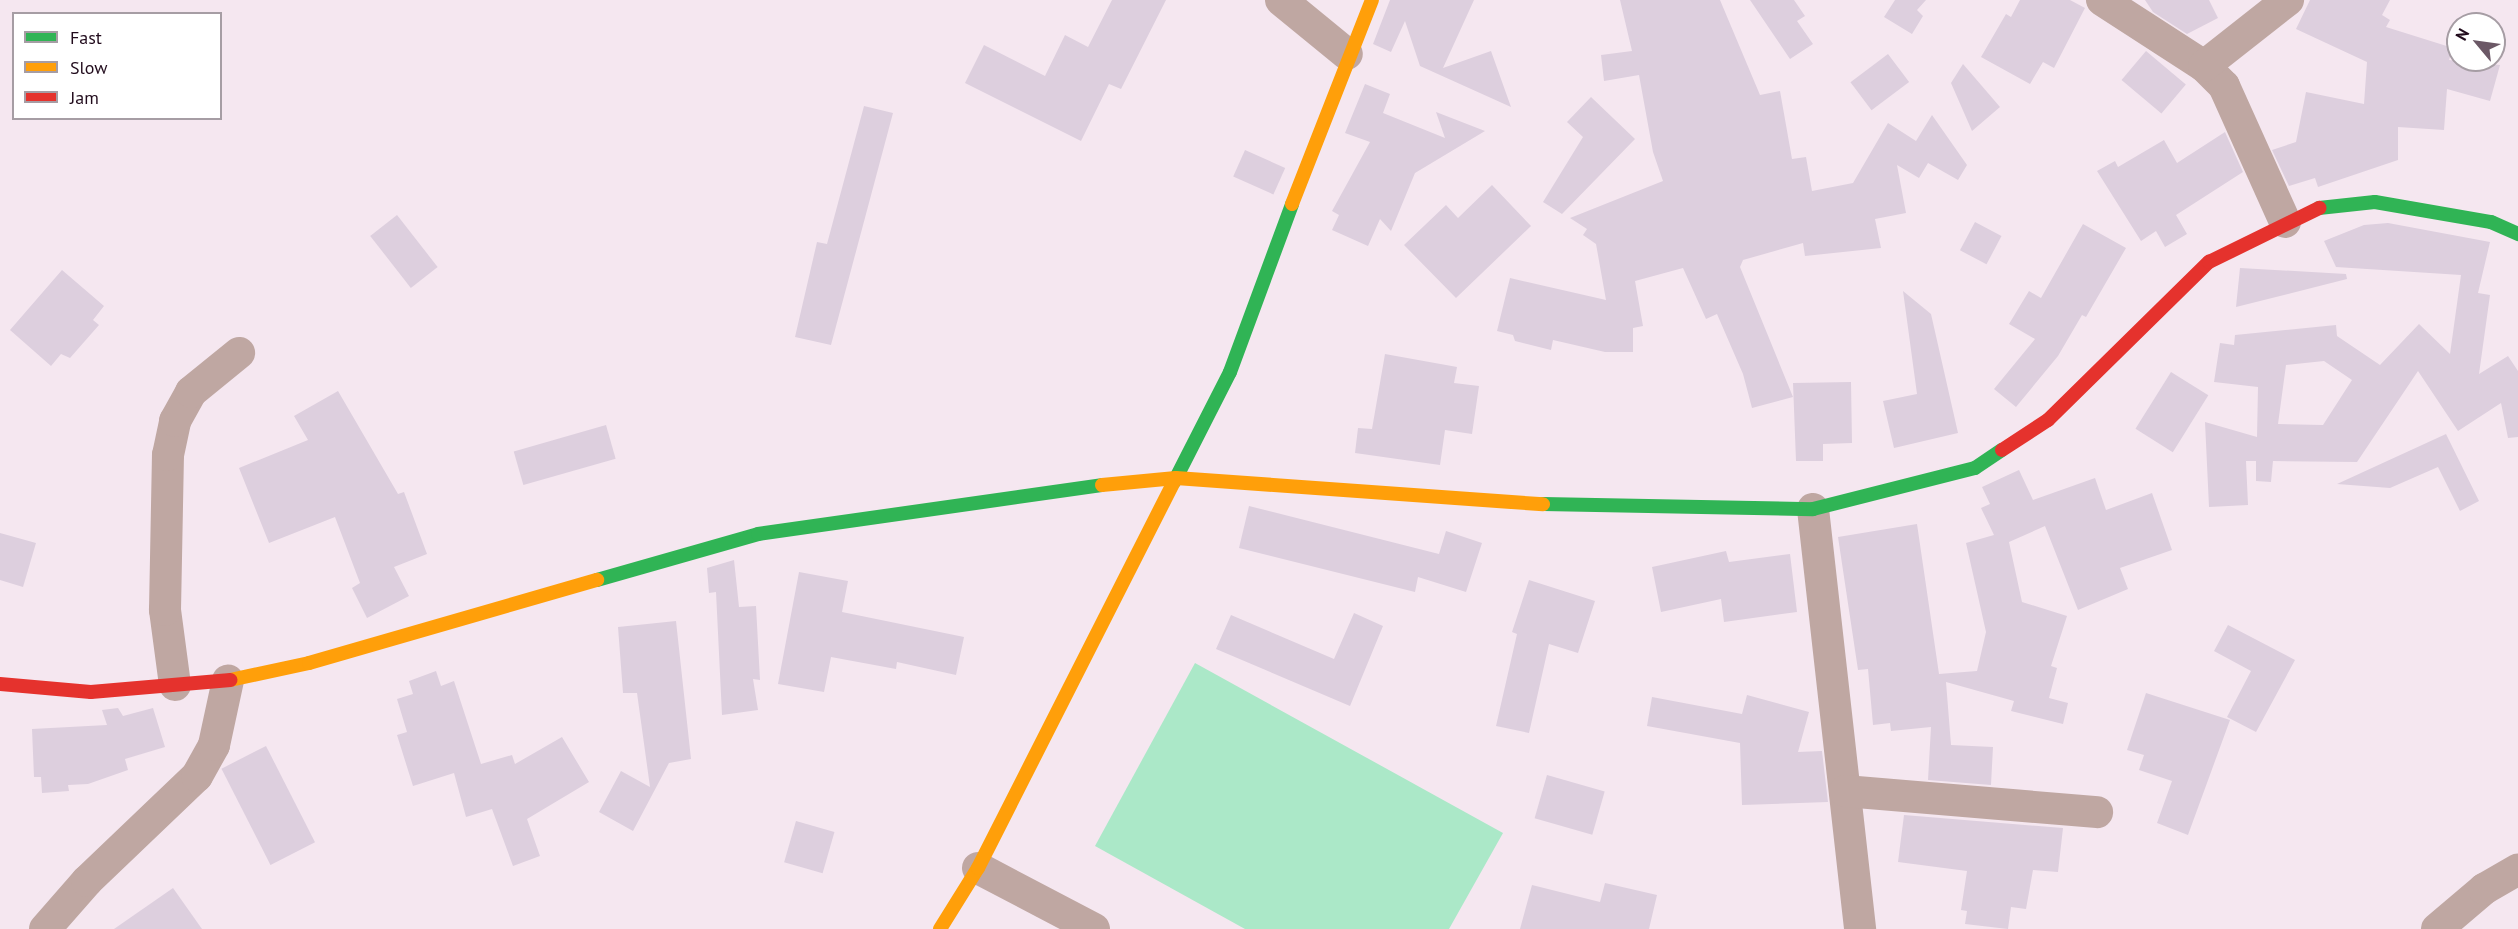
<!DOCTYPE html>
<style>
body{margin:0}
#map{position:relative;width:2518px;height:929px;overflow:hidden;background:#f5e7f0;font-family:"PT Sans",sans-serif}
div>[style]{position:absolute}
.green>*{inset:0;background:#abe8c8}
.building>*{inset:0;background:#ddcfde;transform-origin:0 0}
.street>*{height:32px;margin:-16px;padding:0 16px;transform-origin:16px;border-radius:16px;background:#bfa7a2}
.fast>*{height:14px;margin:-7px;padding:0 7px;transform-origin:7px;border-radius:7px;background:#30b455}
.slow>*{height:14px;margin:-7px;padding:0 7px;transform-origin:7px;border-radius:7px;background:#ff9f0a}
.jam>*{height:14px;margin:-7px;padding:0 7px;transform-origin:7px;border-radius:7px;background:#e5322d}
span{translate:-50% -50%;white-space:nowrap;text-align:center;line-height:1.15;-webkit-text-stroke:6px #fff;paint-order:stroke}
.legend{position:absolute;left:12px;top:12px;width:210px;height:108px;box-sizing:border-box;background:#fff;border:2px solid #a69da4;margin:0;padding:8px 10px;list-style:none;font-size:18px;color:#210b1c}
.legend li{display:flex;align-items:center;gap:12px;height:30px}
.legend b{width:30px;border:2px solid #a69da4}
.north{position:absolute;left:2446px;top:12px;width:60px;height:60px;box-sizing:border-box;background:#fff;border:2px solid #a69da4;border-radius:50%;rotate:299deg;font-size:16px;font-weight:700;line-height:24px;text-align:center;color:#210b1c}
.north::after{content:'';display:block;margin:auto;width:21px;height:27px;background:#6b5866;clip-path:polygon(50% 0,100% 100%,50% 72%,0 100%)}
</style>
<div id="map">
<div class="green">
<i style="clip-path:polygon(1195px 663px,1503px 833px,1449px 929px,1245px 929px,1095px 846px)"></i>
</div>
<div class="building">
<i style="clip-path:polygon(1112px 0,1166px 0,1121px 89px,1109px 84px,1081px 141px,965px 83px,984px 45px,1045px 76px,1065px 35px,1088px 47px)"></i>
<i style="clip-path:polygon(1390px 0,1474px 0,1443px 68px,1491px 51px,1511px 107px,1420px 66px,1405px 21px,1391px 52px,1373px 44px)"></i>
<i style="clip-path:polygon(1620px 0,1720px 0,1760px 95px,1780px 91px,1792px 159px,1806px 157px,1812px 191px,1853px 183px,1888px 123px,1916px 141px,1932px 115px,1967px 165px,1958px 180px,1928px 163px,1919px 178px,1897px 165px,1906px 213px,1875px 219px,1881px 248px,1805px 256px,1803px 243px,1743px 260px,1740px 267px,1793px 397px,1752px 408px,1743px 374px,1717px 314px,1706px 319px,1683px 268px,1635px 281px,1643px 326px,1633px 328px,1633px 352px,1605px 352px,1553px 340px,1551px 350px,1515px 341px,1513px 335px,1497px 331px,1510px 278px,1606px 300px,1596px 244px,1583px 235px,1587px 229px,1570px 218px,1663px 181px,1653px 152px,1639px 75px,1604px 81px,1601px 55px,1632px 51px)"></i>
<i style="clip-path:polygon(1750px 0,1794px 0,1805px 16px,1797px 21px,1813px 44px,1790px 59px)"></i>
<i style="clip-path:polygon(1895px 0,1926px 0,1917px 10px,1923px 16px,1912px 34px,1884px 17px)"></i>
<i style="clip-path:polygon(2020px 0,2070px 0,2085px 8px,2054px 68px,2043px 62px,2030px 84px,1981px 57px,2006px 14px,2011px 17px)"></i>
<i style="clip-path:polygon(2145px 0,2209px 0,2218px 18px,2187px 34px,2153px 12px)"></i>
<i style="clip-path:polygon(2310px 0,2390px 0,2382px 15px,2390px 20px,2386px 27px,2453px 48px,2449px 60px,2500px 65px,2490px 101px,2447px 89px,2444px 130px,2398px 127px,2398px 160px,2318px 187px,2315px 178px,2289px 186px,2272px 150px,2296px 142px,2306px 92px,2364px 104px,2367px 62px,2296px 29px)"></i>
<i style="left:2146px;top:51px;width:52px;height:38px;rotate:40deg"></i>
<i style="left:1888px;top:54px;width:35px;height:47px;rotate:53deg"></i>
<i style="clip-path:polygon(1963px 64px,2000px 107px,1972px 131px,1951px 83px)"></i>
<i style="clip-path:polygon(1365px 84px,1390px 94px,1383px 113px,1445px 138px,1436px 112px,1485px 131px,1415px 173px,1391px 231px,1380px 219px,1368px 246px,1332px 230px,1339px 215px,1332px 211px,1370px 142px,1345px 133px)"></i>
<i style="clip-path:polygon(1591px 97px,1635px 139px,1562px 214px,1543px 202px,1583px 137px,1567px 122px)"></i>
<i style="clip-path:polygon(864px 106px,893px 113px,831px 345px,795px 337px,817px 242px,827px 244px)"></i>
<i style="clip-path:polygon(2225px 132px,2243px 172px,2176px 215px,2187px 234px,2165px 247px,2156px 231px,2141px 241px,2097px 171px,2115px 161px,2118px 167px,2164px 140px,2177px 163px)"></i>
<i style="left:1245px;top:150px;width:44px;height:29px;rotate:24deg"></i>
<i style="clip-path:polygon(1492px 185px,1531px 226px,1456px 298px,1404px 245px,1446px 205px,1458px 218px)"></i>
<i style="left:397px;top:215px;width:66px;height:34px;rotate:52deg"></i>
<i style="left:1975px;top:222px;width:30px;height:32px;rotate:28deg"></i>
<i style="clip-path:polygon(evenodd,2388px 223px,2490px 242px,2478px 293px,2490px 295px,2479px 374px,2508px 356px,2518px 371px,2518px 437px,2508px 438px,2501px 403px,2458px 431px,2418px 371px,2357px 462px,2273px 461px,2271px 482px,2256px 481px,2256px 461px,2246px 461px,2248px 505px,2209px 507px,2205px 422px,2257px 437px,2258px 387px,2214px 382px,2220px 343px,2234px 345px,2235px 335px,2336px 325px,2337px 336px,2380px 365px,2419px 324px,2450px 354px,2461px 275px,2336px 267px,2324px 241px,2364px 225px,2388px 223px,2324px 361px,2352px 380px,2323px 425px,2278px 424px,2286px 365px,2324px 361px)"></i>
<i style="clip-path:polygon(2083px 224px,2126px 248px,2086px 317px,2082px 315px,2058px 356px,2016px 407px,1994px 389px,2035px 339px,2009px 324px,2029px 291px,2041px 298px)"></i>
<i style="clip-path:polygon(2240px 268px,2346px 274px,2347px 279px,2236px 307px)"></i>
<i style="clip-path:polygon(62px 270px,104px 306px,93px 320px,99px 325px,70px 358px,61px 354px,51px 366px,10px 330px)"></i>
<i style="clip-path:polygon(1903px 291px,1931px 314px,1958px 433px,1894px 448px,1883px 401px,1917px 394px)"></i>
<i style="clip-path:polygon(1385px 354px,1457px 367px,1454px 383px,1479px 386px,1472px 434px,1445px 430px,1440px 465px,1355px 453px,1358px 428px,1372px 429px)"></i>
<i style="left:2171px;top:372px;width:44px;height:67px;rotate:32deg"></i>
<i style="clip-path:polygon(1851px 382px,1852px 443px,1823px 444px,1823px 461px,1796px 461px,1793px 383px)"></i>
<i style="clip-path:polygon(338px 391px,398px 494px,404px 492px,427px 554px,394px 567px,409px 596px,367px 618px,352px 588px,360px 583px,335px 517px,269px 543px,239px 468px,308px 440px,294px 416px)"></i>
<i style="left:606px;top:425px;width:35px;height:96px;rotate:74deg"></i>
<i style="clip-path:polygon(2446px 434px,2479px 501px,2460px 511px,2438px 467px,2390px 488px,2337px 484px)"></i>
<i style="clip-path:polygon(2019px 470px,2033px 500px,2095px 478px,2106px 510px,2152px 493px,2172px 550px,2120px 568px,2128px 589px,2078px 610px,2045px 526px,2009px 542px,2022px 602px,2067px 616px,2051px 666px,2057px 668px,2049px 698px,2068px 703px,2063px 724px,2011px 711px,2014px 701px,1946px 682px,1951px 745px,1993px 747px,1991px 785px,1928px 780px,1931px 727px,1891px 731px,1890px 723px,1873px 725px,1868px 669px,1858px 670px,1838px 537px,1917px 524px,1939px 674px,1977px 671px,1986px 632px,1966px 543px,1994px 535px,1981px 508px,1990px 504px,1982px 487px)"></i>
<i style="clip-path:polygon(1249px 506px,1439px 554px,1446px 531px,1482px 543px,1466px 592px,1418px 577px,1415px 592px,1239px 548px)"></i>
<i style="clip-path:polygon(0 533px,36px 543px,23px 587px,0 580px)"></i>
<i style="clip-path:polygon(1726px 551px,1729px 562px,1790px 554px,1797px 612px,1724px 622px,1721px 599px,1661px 612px,1652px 567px)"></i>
<i style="clip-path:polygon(734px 560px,739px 607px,756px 606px,760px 680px,753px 679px,758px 710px,722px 715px,716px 592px,709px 593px,707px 568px)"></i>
<i style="clip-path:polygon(799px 572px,848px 581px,842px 612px,964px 637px,956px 675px,897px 662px,896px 669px,831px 657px,824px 692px,778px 684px)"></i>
<i style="clip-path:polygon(1529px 580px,1595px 601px,1578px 653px,1549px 644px,1529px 733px,1496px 726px,1517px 634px,1512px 632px)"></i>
<i style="clip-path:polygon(1354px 613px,1383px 626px,1350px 706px,1216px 649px,1231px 615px,1334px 659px)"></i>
<i style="clip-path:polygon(676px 621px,691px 759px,669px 763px,633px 831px,599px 812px,621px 771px,650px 787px,637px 693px,623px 693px,618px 627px)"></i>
<i style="clip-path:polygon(2228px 625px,2295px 660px,2256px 732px,2227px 717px,2251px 671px,2214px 651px)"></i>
<i style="clip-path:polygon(436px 671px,441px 686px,454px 681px,481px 764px,512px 755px,515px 764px,562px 737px,589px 782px,527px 819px,540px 856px,513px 866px,492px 809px,466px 817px,454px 773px,413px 786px,397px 735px,407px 732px,397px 699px,413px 694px,409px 681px)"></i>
<i style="clip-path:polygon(2146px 693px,2230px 720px,2188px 835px,2157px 823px,2172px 781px,2139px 770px,2144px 755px,2127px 750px)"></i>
<i style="clip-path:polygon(1747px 695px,1809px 712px,1798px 752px,1822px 751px,1828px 802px,1742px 805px,1740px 743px,1647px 726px,1652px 697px,1742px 714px)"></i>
<i style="clip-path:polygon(118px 708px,123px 716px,153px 708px,165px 747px,125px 759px,128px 770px,88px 784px,68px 785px,69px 791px,42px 793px,41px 777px,34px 777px,32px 729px,107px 725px,102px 710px)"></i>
<i style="left:266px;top:746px;width:108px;height:50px;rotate:63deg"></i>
<i style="left:1547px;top:775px;width:60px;height:45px;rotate:16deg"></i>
<i style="clip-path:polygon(1904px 815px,2063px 828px,2058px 872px,2033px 870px,2026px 909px,2011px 907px,2008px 929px,1965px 924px,1967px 911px,1961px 910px,1967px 871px,1898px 862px)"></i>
<i style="left:796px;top:821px;width:40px;height:43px;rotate:16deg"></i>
<i style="clip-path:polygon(1605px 883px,1657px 895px,1649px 929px,1520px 929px,1532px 885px,1600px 902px)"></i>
<i style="clip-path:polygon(173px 888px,202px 929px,114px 929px)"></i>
</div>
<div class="street">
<i style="left:1281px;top:0;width:85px;rotate:39.3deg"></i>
<i style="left:2102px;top:0;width:121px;rotate:32.9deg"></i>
<i style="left:2204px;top:66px;width:28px;rotate:45deg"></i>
<i style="left:2224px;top:86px;width:149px;rotate:65.8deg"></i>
<i style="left:2204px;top:66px;width:107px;rotate:-38.2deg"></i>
<i style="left:1813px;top:509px;width:423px;rotate:83.6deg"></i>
<i style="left:175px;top:685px;width:76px;rotate:-97.6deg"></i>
<i style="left:165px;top:610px;width:155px;rotate:-88.9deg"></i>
<i style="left:168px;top:455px;width:35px;rotate:-78deg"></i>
<i style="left:175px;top:421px;width:33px;rotate:-61deg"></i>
<i style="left:191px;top:392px;width:62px;rotate:-39.1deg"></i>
<i style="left:1845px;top:791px;width:253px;rotate:4.8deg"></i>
<i style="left:978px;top:868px;width:131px;rotate:27.7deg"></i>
<i style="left:45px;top:929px;width:64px;rotate:-48.8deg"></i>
<i style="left:87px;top:881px;width:152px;rotate:-43.7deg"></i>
<i style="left:197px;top:776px;width:35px;rotate:-61deg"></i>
<i style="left:214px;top:745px;width:66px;rotate:-77.8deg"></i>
<i style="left:2437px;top:929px;width:62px;rotate:-40.4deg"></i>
<i style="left:2484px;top:889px;width:39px;rotate:-30deg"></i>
</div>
<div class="fast">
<i style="left:2319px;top:208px;width:56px;rotate:-6.1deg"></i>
<i style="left:2375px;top:202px;width:118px;rotate:9.8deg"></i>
<i style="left:2491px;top:222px;width:30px;rotate:24deg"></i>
<i style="left:1174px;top:482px;width:123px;rotate:-63deg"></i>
<i style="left:1230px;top:372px;width:179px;rotate:-69.7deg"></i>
<i style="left:1543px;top:504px;width:270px;rotate:1.1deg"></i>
<i style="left:1813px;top:509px;width:167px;rotate:-14.2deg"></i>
<i style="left:1975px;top:468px;width:32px;rotate:-34deg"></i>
<i style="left:597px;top:580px;width:167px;rotate:-15.9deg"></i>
<i style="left:758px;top:534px;width:347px;rotate:-8.1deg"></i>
</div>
<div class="slow">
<i style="left:1292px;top:204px;width:219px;rotate:-68.6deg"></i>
<i style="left:1102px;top:485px;width:74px;rotate:-5.4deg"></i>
<i style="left:1176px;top:478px;width:368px;rotate:4.1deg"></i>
<i style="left:230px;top:680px;width:81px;rotate:-12.1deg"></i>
<i style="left:309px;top:663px;width:300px;rotate:-16.1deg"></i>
<i style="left:940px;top:929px;width:72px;rotate:-58.1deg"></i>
<i style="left:978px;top:868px;width:433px;rotate:-63.1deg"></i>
</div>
<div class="jam">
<i style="left:2002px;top:450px;width:55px;rotate:-33.1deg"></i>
<i style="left:2048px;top:420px;width:226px;rotate:-44.5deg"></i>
<i style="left:2209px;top:262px;width:123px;rotate:-26.1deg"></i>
<i style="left:0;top:684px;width:91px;rotate:5deg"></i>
<i style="left:91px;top:692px;width:140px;rotate:-4.9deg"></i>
</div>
<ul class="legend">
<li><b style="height:8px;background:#30b455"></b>Fast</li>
<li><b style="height:8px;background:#ff9f0a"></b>Slow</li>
<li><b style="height:8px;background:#e5322d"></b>Jam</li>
</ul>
<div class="north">N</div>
</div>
